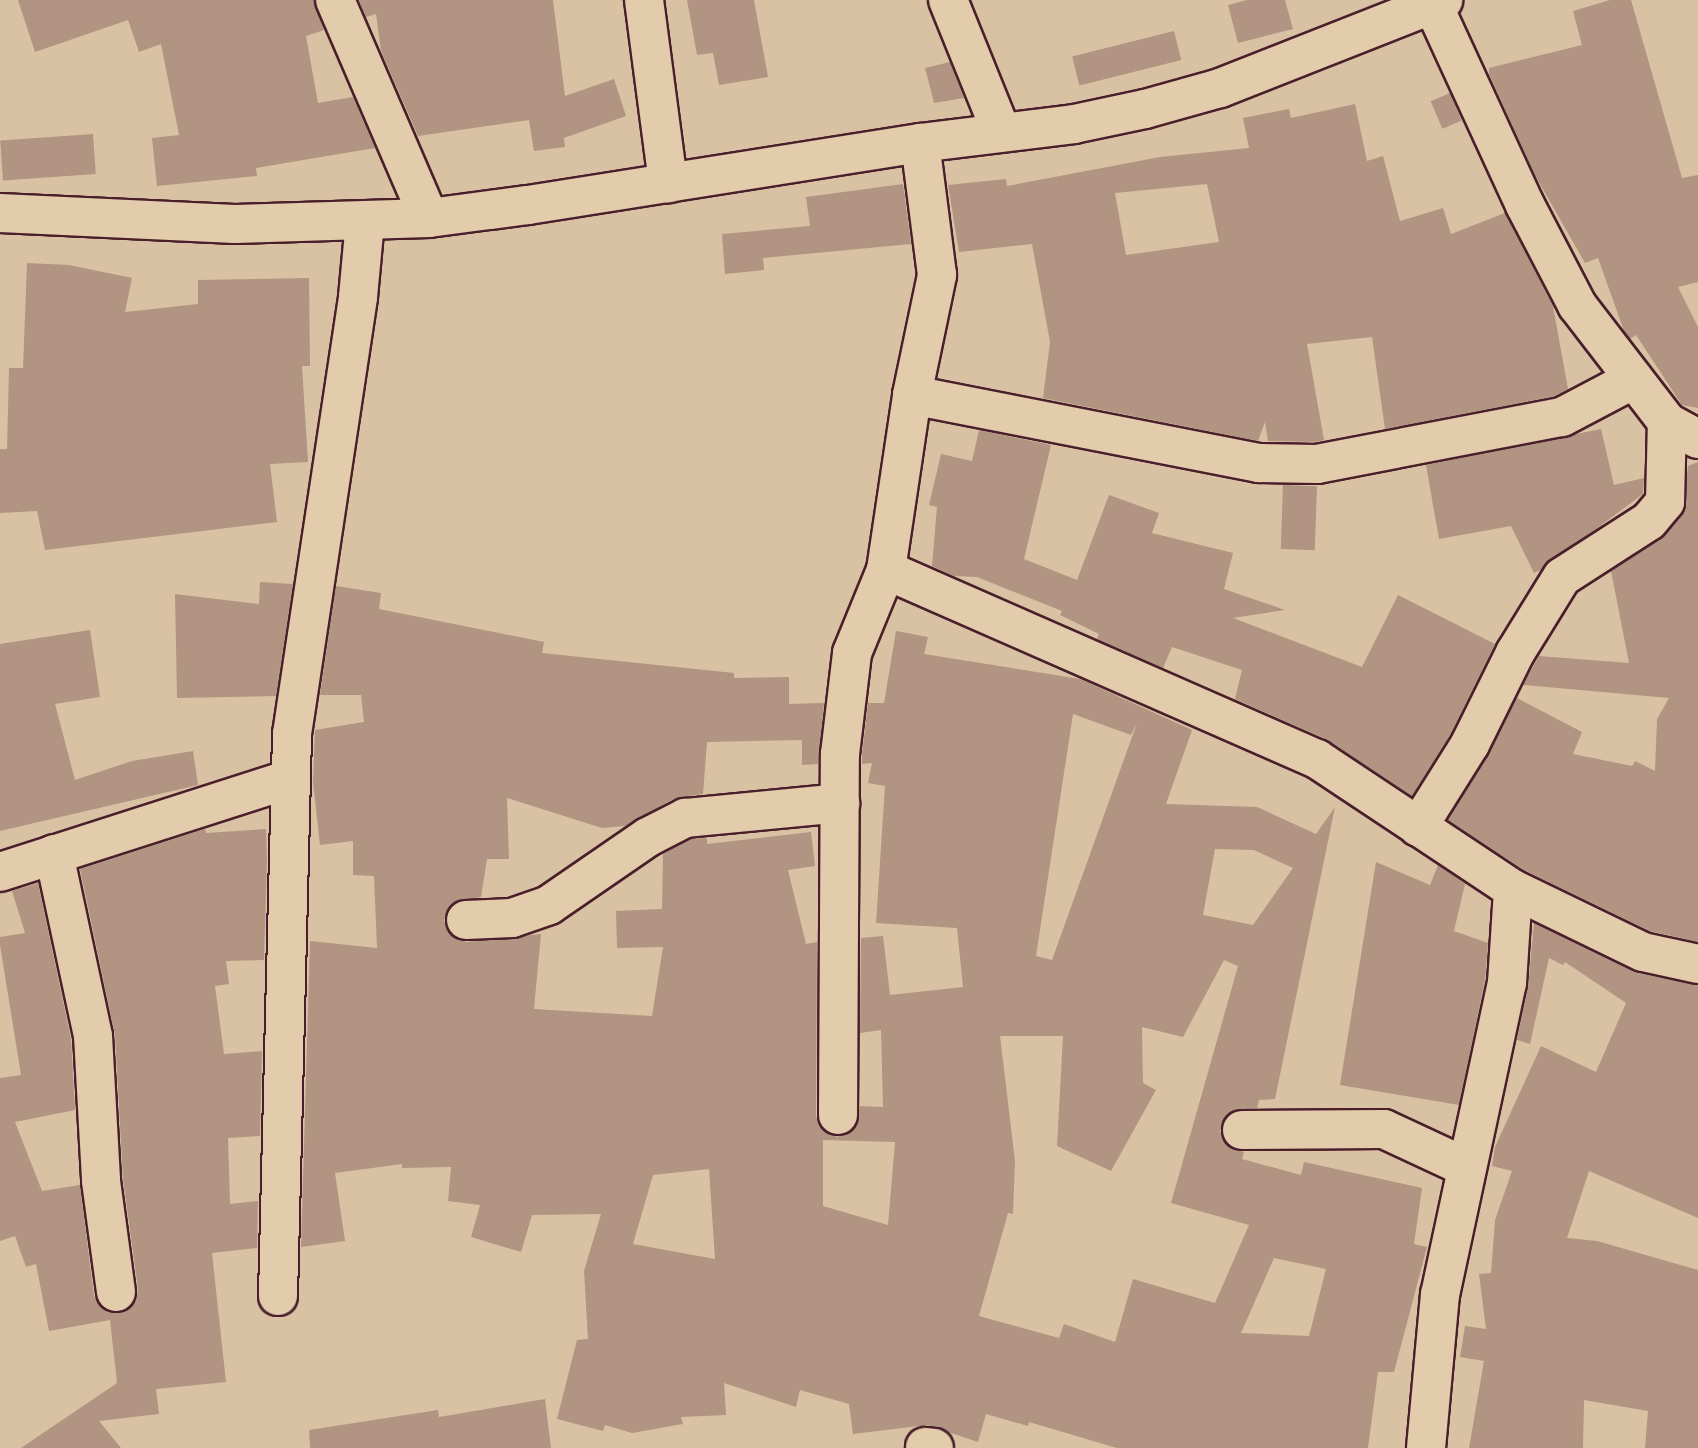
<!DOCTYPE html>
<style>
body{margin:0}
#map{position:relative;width:1698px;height:1448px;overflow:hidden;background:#d9c2a3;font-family:Dekko,sans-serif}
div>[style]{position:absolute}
.building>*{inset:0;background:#b19481;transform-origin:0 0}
.roads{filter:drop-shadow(2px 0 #4a1f2b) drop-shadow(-2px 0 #4a1f2b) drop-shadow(0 2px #4a1f2b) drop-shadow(0 -2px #4a1f2b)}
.minor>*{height:38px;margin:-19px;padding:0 19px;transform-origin:19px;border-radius:19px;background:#e2ccab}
span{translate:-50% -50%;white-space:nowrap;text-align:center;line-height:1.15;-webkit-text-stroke:5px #e2ccab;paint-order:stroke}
</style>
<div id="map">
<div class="building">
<i style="clip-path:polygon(18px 0,314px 0,324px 30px,306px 36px,318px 103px,353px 97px,375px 148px,256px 168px,257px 176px,157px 186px,152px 138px,179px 135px,161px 44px,139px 52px,128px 20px,35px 52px)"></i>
<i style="clip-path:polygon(359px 0,553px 0,565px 96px,614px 79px,626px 116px,564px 138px,565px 147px,534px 151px,529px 120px,418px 136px,381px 51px,376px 14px,366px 17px)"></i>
<i style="clip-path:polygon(687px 0,754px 0,768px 77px,719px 85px,713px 53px,697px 55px)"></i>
<i style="clip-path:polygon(1247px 0,1285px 0,1293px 29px,1238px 43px,1228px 5px)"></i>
<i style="clip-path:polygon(1610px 0,1631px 0,1682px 178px,1698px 175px,1698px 282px,1678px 287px,1698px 327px,1698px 408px,1682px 405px,1636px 335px,1630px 339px,1624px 331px,1598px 258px,1585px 263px,1536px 177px,1489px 74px,1489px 68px,1582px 45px,1573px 11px)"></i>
<i style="left:1174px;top:31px;width:30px;height:105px;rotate:76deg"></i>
<i style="clip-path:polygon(950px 62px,964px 98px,934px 103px,925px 68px)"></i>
<i style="left:1450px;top:93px;width:30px;height:21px;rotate:67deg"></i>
<i style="clip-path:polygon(evenodd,1355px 104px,1367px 161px,1383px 156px,1400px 221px,1443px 208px,1451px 234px,1505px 213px,1553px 306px,1568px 389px,1555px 396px,1385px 429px,1372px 337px,1307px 344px,1324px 440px,1315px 442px,1268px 441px,1265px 422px,1258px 441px,1043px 398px,1050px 342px,1032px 244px,959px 252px,948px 185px,1006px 179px,1007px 186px,1160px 157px,1249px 148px,1243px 118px,1289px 109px,1291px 118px,1355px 104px,1207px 184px,1219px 242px,1126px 255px,1115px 193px,1207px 184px)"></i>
<i style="left:93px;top:134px;width:40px;height:93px;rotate:86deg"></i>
<i style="clip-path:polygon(903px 184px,911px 244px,763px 258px,764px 270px,725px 274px,722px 234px,810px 226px,806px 197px)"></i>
<i style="clip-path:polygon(27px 263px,69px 265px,132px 278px,125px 312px,198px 304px,198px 280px,309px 278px,310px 366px,302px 366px,308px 462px,270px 464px,277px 522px,45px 550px,37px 511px,0 513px,0 449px,7px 449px,9px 368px,23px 368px)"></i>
<i style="clip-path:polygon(1601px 429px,1614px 485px,1644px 478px,1643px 494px,1541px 570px,1534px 573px,1511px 526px,1439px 539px,1426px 465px)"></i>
<i style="clip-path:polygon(979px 430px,1051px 445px,1024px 559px,1077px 580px,1109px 495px,1159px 513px,1152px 533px,1233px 553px,1224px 589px,1285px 610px,1233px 618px,1362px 667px,1398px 595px,1495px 644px,1451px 733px,1412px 796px,1326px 739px,1235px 699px,1242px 670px,1172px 647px,1163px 668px,1097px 639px,1099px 634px,1060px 615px,1062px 611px,977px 577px,954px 576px,932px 566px,937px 507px,929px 505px,941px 454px,972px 461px)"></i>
<i style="clip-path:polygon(1698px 462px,1698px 942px,1650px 931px,1524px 870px,1448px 820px,1517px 698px,1582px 732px,1573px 754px,1632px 766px,1635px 761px,1655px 771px,1657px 719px,1669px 698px,1523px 685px,1539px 656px,1629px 663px,1611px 571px,1661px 539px,1682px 516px,1688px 466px)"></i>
<i style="left:1283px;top:485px;width:34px;height:64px;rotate:2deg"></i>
<i style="clip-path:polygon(260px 582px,293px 584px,276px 696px,177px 698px,175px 594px,259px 604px)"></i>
<i style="clip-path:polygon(evenodd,336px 586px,381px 593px,379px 609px,544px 642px,542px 653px,734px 673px,734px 678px,789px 677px,789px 704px,824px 703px,818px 764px,802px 765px,802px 740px,707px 742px,703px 794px,675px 798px,625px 826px,602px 828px,507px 798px,509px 859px,487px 859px,481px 897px,454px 902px,444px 920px,448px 932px,466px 942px,541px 934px,534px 1009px,652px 1016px,663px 947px,617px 948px,616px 911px,662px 909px,663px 854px,691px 839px,707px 838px,707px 844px,811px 832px,815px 866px,788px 870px,806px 944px,817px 942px,816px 1116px,819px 1126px,837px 1137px,856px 1127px,860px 1106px,883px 1107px,881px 1030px,860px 1033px,861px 938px,883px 936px,890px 995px,963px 987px,957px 928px,876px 923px,885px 786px,868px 783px,872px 763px,862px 764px,862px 755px,868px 703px,884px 703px,896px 631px,928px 637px,924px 654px,1080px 679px,1192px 730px,1166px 804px,1257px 807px,1316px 834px,1335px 807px,1275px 1099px,1259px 1100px,1257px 1108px,1232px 1111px,1220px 1131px,1231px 1149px,1244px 1152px,1242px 1159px,1301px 1175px,1304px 1162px,1422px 1188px,1414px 1244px,1427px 1247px,1394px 1372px,1378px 1372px,1368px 1448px,1117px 1448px,1029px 1422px,1028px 1426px,986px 1414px,978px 1442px,927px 1425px,853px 1434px,849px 1404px,800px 1390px,796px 1407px,724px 1383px,726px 1415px,681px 1417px,683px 1424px,632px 1433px,605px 1425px,603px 1431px,557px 1419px,577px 1340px,588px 1339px,584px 1271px,601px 1214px,532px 1215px,521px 1252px,471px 1237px,480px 1205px,448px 1201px,451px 1167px,402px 1168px,402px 1164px,335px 1173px,345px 1241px,301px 1247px,310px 941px,377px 948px,374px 876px,353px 875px,353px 841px,320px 845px,313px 782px,315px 730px,364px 722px,361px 695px,320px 695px,336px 586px,1073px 714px,1131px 735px,1137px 723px,1052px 960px,1036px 956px,1073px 714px,336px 586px,1215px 849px,1254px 850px,1293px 868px,1253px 925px,1203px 915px,1215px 849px,336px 586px,1224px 960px,1238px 966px,1171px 1203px,1249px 1225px,1215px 1303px,1133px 1279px,1115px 1342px,1064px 1324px,1059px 1338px,979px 1316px,1008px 1213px,1013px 1214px,1015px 1161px,1000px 1036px,1063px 1036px,1057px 1146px,1111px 1171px,1156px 1090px,1143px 1083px,1142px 1027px,1183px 1037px,1224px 960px,336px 586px,823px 1140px,895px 1142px,888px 1225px,823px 1206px,823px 1140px,336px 586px,709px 1169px,715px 1259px,633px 1244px,653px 1175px,709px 1169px,336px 586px,1274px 1258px,1326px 1269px,1309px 1336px,1241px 1333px,1274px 1258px)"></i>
<i style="clip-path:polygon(90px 630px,100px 697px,55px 704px,75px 780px,132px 761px,193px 751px,198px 785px,0 831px,0 644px)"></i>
<i style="clip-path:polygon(205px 829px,206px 833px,266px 829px,267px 859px,264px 960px,226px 961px,229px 984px,215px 986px,224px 1054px,262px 1051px,260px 1136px,228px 1138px,230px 1204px,258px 1201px,257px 1248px,212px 1253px,226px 1382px,156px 1389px,159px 1414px,99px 1421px,121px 1448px,21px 1448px,117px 1383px,110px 1320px,49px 1331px,36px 1264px,26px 1267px,15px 1236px,0 1241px,0 1078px,21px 1075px,0 945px,0 937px,25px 933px,12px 891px,38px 883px,71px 1039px,75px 1110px,15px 1122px,42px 1191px,80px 1185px,94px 1296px,107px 1312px,120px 1313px,136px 1301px,138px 1289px,123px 1179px,115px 1035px,80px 869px)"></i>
<i style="clip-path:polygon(1376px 862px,1430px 885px,1438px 865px,1465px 884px,1454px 931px,1488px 943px,1485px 980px,1459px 1105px,1340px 1085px)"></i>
<i style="clip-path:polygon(1534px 923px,1634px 972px,1698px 985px,1698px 1218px,1589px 1171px,1567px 1238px,1597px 1241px,1698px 1270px,1698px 1448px,1645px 1448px,1648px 1411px,1584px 1400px,1583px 1448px,1469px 1448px,1484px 1361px,1460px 1357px,1465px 1326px,1486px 1329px,1479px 1274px,1491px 1273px,1495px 1220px,1512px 1171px,1492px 1166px,1495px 1147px,1541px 1046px,1596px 1072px,1626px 1003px,1565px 962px,1563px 965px,1549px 958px,1530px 1044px,1517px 1040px,1528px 987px)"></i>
<i style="clip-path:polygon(545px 1399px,551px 1448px,310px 1448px,309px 1430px,438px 1410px,439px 1417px)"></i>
</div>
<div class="roads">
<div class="minor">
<i style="left:335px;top:0;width:237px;rotate:66.7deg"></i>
<i style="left:644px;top:0;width:185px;rotate:82.5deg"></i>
<i style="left:948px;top:0;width:141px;rotate:68deg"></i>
<i style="left:1433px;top:5px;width:220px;rotate:65.3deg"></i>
<i style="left:1525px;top:205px;width:113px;rotate:62.5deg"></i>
<i style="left:1577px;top:305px;width:148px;rotate:52.4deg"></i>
<i style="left:1667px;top:422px;width:35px;rotate:29deg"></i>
<i style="left:0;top:213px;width:235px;rotate:2.7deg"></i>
<i style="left:235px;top:224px;width:194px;rotate:-1.8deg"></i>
<i style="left:429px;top:218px;width:100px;rotate:-7.5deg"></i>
<i style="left:528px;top:205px;width:397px;rotate:-9deg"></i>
<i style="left:920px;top:143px;width:155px;rotate:-7deg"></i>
<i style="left:1074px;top:124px;width:73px;rotate:-11.9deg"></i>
<i style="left:1145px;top:109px;width:78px;rotate:-15.6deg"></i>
<i style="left:1220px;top:88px;width:240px;rotate:-21.5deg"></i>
<i style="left:912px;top:395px;width:354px;rotate:11.1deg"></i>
<i style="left:1259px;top:463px;width:58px;rotate:1deg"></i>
<i style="left:1317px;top:464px;width:249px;rotate:-10.9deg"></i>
<i style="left:1562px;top:417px;width:81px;rotate:-27.8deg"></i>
<i style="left:886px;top:570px;width:471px;rotate:23.7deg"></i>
<i style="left:1317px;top:759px;width:235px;rotate:33.6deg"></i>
<i style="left:1513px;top:889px;width:144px;rotate:25.9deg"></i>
<i style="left:1643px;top:952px;width:56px;rotate:12.3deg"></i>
<i style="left:1418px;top:827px;width:98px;rotate:-57.9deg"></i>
<i style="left:1470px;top:744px;width:102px;rotate:-63.7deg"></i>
<i style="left:1515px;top:653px;width:89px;rotate:-58.3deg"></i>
<i style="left:1562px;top:577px;width:103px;rotate:-32.8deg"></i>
<i style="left:1649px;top:521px;width:25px;rotate:-50deg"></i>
<i style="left:1665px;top:502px;width:80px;rotate:-88.6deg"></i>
<i style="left:54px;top:854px;width:186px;rotate:77.9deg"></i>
<i style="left:93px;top:1036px;width:145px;rotate:86.8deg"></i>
<i style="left:101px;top:1181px;width:112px;rotate:82.3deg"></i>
<i style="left:0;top:872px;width:304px;rotate:-17.8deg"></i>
<i style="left:466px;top:920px;width:46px;rotate:-2.5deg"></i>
<i style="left:512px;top:918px;width:39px;rotate:-19deg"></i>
<i style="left:549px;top:905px;width:120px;rotate:-34.5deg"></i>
<i style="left:648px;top:837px;width:42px;rotate:-27.2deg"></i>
<i style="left:685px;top:818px;width:156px;rotate:-5.5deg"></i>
<i style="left:838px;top:1115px;width:361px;rotate:-89.7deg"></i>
<i style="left:840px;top:754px;width:102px;rotate:-83.2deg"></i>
<i style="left:852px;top:653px;width:90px;rotate:-67.7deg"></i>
<i style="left:886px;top:570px;width:177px;rotate:-81.5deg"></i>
<i style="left:912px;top:395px;width:123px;rotate:-78.2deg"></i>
<i style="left:937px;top:275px;width:133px;rotate:-97.3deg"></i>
<i style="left:1242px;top:1130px;width:142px;rotate:-0.4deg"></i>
<i style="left:1384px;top:1129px;width:90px;rotate:24.9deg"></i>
<i style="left:278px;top:1296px;width:562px;rotate:-88.57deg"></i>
<i style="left:292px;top:734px;width:442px;rotate:-81.4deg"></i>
<i style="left:358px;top:297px;width:75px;rotate:-84.7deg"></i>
<i style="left:925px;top:1447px;width:9px;rotate:6deg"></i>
<i style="left:1426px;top:1448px;width:154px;rotate:-84.8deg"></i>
<i style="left:1440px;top:1295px;width:319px;rotate:-77.9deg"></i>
<i style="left:1507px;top:983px;width:94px;rotate:-86.3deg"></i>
</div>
</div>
</div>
